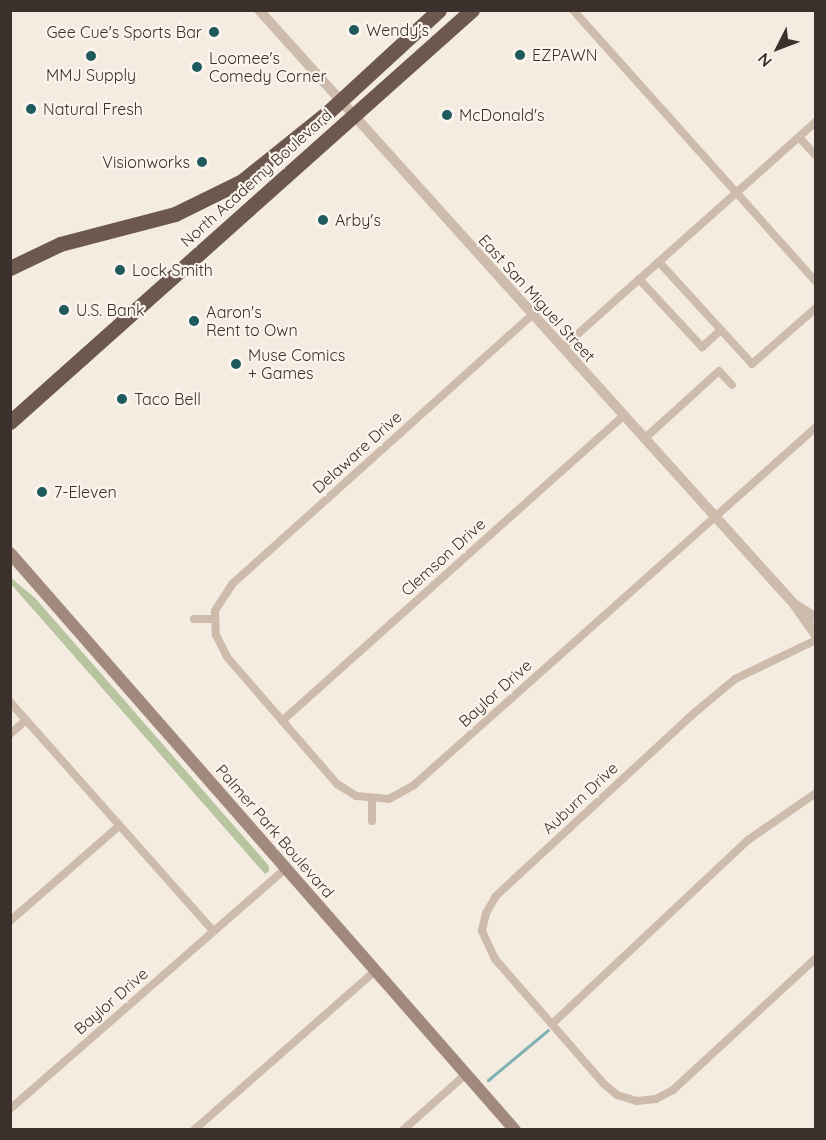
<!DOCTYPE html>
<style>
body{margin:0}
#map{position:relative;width:826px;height:1140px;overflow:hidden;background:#f4ebe1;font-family:Quicksand,sans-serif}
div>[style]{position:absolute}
.green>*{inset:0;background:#b8c4a0}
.stream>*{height:3px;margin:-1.5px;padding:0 1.5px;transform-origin:1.5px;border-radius:1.5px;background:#7fb0b2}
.minor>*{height:8px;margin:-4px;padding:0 4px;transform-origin:4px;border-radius:4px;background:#cdbbac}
.tertiary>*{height:10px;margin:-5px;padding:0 5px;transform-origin:5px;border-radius:5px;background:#cdbbac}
.secondary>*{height:12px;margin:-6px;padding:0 6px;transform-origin:6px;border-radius:6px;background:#a18a7d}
.trunk>*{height:15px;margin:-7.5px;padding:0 7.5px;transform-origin:7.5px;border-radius:7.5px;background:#6c584f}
.dots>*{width:16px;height:16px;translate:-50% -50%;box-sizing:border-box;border:3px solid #fbf5ee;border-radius:50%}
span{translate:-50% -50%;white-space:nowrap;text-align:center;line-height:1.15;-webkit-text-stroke:4.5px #fbf5ee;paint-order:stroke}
.poi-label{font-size:16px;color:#3b302b}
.left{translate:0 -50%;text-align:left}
.right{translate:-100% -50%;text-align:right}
.street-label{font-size:16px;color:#3b302b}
.frame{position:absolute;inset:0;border:12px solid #3b302b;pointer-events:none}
.north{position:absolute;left:748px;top:18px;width:60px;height:60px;-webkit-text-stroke:4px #fbf5ee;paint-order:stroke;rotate:228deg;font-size:16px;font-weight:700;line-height:24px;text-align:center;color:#3b302b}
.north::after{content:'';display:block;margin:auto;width:21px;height:27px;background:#3b302b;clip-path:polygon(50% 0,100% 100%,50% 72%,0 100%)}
</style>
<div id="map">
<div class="green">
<i style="clip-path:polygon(10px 577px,35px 598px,269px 866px,269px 871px,265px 874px,11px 584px)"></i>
</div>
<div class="stream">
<i style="left:488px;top:1080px;width:78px;rotate:-39.8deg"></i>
</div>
<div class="minor">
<i style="left:573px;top:10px;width:365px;rotate:48.2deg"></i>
<i style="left:799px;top:137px;width:25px;rotate:48deg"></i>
<i style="left:659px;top:262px;width:138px;rotate:47.6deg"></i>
<i style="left:752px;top:364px;width:85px;rotate:-41.2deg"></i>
<i style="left:639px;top:279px;width:93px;rotate:47.2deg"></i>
<i style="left:702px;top:347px;width:25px;rotate:-42deg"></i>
<i style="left:532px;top:315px;width:402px;rotate:138.1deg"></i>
<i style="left:233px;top:583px;width:33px;rotate:123deg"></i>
<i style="left:215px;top:611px;width:24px;rotate:88deg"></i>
<i style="left:216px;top:635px;width:25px;rotate:63deg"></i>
<i style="left:227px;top:657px;width:168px;rotate:49.1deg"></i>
<i style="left:337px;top:784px;width:22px;rotate:32deg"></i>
<i style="left:356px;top:796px;width:33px;rotate:5deg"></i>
<i style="left:389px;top:799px;width:29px;rotate:-29deg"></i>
<i style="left:414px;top:785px;width:538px;rotate:-41.69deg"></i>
<i style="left:562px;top:348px;width:340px;rotate:-41.7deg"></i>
<i style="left:644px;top:439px;width:101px;rotate:-42.2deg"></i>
<i style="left:719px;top:371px;width:19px;rotate:47deg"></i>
<i style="left:194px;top:619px;width:20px"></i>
<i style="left:816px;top:640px;width:90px;rotate:154.3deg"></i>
<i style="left:735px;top:679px;width:56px;rotate:140.1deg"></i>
<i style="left:692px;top:715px;width:267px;rotate:137.3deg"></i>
<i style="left:496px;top:896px;width:20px;rotate:120deg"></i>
<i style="left:486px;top:913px;width:18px;rotate:103deg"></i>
<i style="left:482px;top:931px;width:31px;rotate:65deg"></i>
<i style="left:495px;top:959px;width:166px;rotate:48.9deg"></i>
<i style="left:604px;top:1084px;width:17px;rotate:40deg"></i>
<i style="left:617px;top:1095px;width:21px;rotate:17deg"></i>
<i style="left:637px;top:1101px;width:19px;rotate:-6deg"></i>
<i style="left:656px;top:1099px;width:19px;rotate:-28deg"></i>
<i style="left:673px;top:1090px;width:195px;rotate:-42.7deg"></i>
<i style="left:10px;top:702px;width:306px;rotate:48.4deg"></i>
<i style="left:282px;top:721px;width:457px;rotate:-41.8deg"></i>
<i style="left:10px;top:734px;width:21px;rotate:-41deg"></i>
<i style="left:372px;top:821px;width:21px;rotate:-90deg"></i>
<i style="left:10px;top:921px;width:145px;rotate:-41.1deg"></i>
<i style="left:552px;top:1024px;width:269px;rotate:-43.2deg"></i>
<i style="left:748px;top:840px;width:83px;rotate:-34.7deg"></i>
<i style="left:10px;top:1109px;width:366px;rotate:-41.1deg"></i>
<i style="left:194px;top:1130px;width:241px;rotate:-41.3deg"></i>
<i style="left:403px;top:1130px;width:84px;rotate:-41.6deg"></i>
</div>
<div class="tertiary">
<i style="left:259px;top:10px;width:799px;rotate:47.99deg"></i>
<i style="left:794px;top:604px;width:39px;rotate:55deg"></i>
<i style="left:794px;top:604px;width:26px;rotate:32deg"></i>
</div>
<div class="secondary">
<i style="left:10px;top:553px;width:767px;rotate:48.81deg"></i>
</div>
<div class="trunk">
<i style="left:10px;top:268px;width:55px;rotate:-25.6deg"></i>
<i style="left:60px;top:244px;width:119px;rotate:-14.6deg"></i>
<i style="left:175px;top:214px;width:75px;rotate:-26.2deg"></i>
<i style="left:242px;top:181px;width:109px;rotate:-38.7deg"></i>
<i style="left:327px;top:113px;width:152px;rotate:-42.6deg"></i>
<i style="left:10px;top:422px;width:619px;rotate:-41.73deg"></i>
</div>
<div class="dots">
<i style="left:354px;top:30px;background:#1f5a5e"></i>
<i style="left:214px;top:32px;background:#1f5a5e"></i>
<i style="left:520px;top:55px;background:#1f5a5e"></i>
<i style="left:91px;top:56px;background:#1f5a5e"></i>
<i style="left:197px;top:67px;background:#1f5a5e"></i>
<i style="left:31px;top:109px;background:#1f5a5e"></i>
<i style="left:447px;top:115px;background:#1f5a5e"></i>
<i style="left:202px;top:162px;background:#1f5a5e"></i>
<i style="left:323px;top:220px;background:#1f5a5e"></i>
<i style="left:120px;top:270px;background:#1f5a5e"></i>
<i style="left:64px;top:310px;background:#1f5a5e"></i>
<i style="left:194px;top:321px;background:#1f5a5e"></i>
<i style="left:236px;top:364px;background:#1f5a5e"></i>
<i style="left:122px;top:399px;background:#1f5a5e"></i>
<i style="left:42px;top:492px;background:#1f5a5e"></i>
</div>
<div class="poi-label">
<span class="left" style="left:366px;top:30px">Wendy's</span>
<span class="right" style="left:202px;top:32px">Gee Cue's Sports Bar</span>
<span class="left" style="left:532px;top:55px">EZPAWN</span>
<span class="left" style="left:209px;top:67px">Loomee's<br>Comedy Corner</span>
<span style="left:91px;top:75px">MMJ Supply</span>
<span class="left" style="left:43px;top:109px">Natural Fresh</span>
<span class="left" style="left:459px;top:115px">McDonald's</span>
<span class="right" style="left:190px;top:162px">Visionworks</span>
<span class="left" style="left:335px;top:220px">Arby's</span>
<span class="left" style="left:132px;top:270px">Lock Smith</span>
<span class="left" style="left:76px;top:310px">U.S. Bank</span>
<span class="left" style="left:206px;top:321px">Aaron's<br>Rent to Own</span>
<span class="left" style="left:248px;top:364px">Muse Comics<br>+ Games</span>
<span class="left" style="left:134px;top:399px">Taco Bell</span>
<span class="left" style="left:54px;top:492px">7-Eleven</span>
</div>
<div class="street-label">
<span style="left:256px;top:178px;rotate:-42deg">North Academy Boulevard</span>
<span style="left:537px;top:298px;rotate:48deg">East San Miguel Street</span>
<span style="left:357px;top:452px;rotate:-42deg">Delaware Drive</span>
<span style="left:443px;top:557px;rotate:-42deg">Clemson Drive</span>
<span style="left:495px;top:693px;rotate:-42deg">Baylor Drive</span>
<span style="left:580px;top:798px;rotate:-43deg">Auburn Drive</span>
<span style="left:275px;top:831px;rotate:49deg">Palmer Park Boulevard</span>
<span style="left:111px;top:1001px;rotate:-41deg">Baylor Drive</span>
</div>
<div class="frame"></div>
<div class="north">N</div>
</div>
